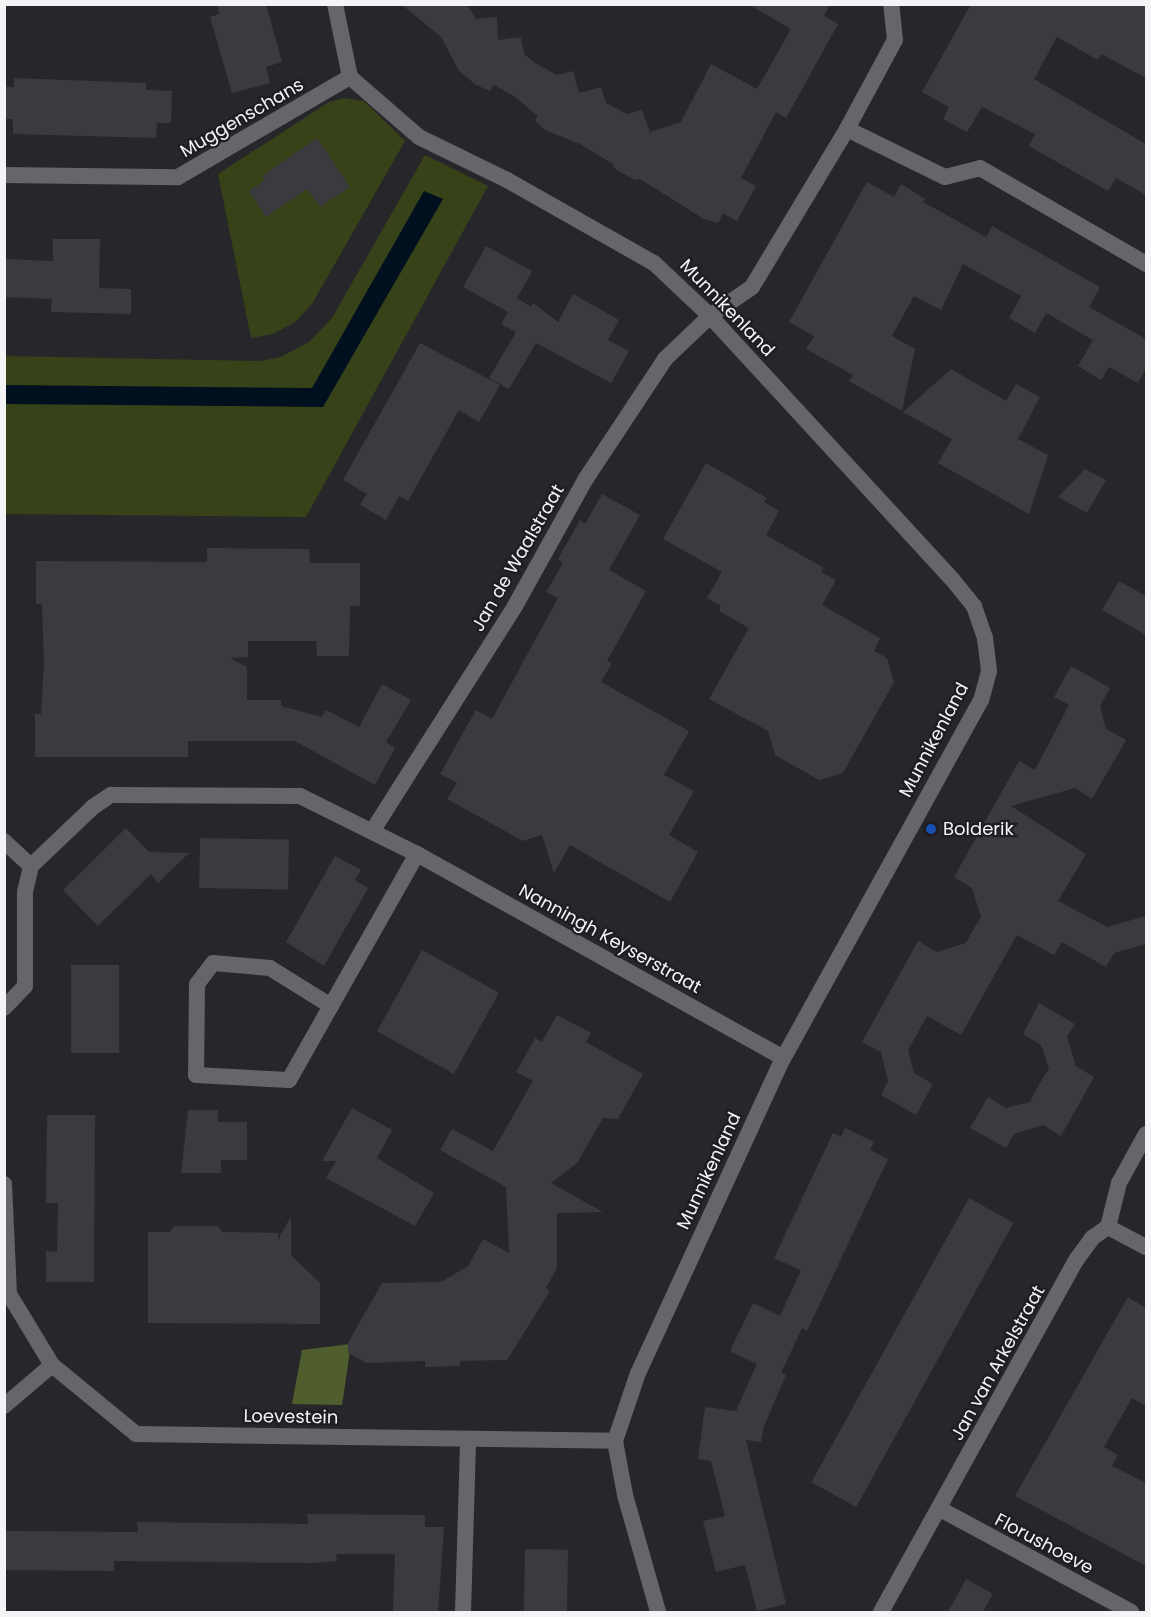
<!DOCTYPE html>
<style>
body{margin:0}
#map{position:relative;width:1151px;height:1617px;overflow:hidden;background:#27272b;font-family:Poppins,sans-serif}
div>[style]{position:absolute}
.green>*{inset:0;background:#374218}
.forest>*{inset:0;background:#505e2e}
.water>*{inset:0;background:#00101f}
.building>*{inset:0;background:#3b3b3f;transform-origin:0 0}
.minor>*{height:16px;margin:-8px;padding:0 8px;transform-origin:8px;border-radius:8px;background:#66656a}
.tertiary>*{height:16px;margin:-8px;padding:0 8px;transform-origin:8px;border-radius:8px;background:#66656a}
.dots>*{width:16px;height:16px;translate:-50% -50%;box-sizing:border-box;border:3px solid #1e1d21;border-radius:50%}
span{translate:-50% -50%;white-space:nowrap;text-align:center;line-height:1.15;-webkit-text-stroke:4.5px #1e1d21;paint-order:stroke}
.street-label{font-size:18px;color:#f4f3f6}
.poi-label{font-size:18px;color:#f4f3f6}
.left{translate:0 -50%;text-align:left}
.frame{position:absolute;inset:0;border:6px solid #f4f3f6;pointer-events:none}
</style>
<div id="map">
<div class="green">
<i style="clip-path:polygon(344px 98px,364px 101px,405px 141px,312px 304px,295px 322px,273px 334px,251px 338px,218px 174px,329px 102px)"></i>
<i style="clip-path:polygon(425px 155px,488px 186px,306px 517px,5px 514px,5px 356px,261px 361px,281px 357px,309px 342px,332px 318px)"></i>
</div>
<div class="forest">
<i style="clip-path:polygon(351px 1344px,342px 1405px,292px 1404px,302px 1350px)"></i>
</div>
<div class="water">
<i style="clip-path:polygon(424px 191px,443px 199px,323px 407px,5px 404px,5px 385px,312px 388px)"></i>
</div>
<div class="building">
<i style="clip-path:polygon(217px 4px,266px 4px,282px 62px,266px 67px,270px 83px,232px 93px,210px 17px,219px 14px)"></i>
<i style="clip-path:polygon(401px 4px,467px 4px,476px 19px,497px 17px,498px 40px,521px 37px,524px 54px,535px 63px,557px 75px,573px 71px,579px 93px,601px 87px,606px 103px,627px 114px,642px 110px,650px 132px,681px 122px,711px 64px,757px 89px,791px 29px,748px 4px,830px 4px,824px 16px,838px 24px,786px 118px,776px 112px,741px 178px,756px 186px,737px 221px,723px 213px,718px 223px,704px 219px,640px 179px,635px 180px,615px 169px,613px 164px,580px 144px,545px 130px,535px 121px,538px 116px,514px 96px,494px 85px,490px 91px,476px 85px,459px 71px,441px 37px)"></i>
<i style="clip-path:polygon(971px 4px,1146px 4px,1146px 78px,1101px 54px,1098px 60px,1057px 37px,1034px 79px,1146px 144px,1146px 195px,1116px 178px,1108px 191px,1029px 146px,1035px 134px,982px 107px,967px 132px,943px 119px,949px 107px,922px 92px)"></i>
<i style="clip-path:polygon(14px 78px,146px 83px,146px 90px,172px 91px,171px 123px,157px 123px,156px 138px,13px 134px,13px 119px,4px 119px,4px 87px,14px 87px)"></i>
<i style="clip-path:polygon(317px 138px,350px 187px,320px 207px,307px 189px,266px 217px,249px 191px,265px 180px,262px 176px)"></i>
<i style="clip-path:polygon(867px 182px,894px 197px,901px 184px,925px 199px,923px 202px,986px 237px,992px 226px,1100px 287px,1089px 307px,1146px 339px,1146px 368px,1138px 383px,1109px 367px,1101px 380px,1078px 366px,1093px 340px,1046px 313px,1035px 333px,1009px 318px,1021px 296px,963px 264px,941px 310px,914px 296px,892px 336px,915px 349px,902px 411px,849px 381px,853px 375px,806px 349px,814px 336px,789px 322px)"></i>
<i style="clip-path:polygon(53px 239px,100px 239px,99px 288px,131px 289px,131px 314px,51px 312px,52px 299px,4px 297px,5px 259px,53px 261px)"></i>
<i style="clip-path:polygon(486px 246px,532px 271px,517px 298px,531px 307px,533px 303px,558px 322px,573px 294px,619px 320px,608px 340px,629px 351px,611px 383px,536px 343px,509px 389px,489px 378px,516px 332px,501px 324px,508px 312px,463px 287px)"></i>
<i style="clip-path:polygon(420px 343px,500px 385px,479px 422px,459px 410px,408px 501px,399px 496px,386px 520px,360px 505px,367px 494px,343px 480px)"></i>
<i style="clip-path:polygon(951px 369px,1006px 401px,1016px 384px,1040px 397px,1018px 439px,1048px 455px,1029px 514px,938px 463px,952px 439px,903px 412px)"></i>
<i style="clip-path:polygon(706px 463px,767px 498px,764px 502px,779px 511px,766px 535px,824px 568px,821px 572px,836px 580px,822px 605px,880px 638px,874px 651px,887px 658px,894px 682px,843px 773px,819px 780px,775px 755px,768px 731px,709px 699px,749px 628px,719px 611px,721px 606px,707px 598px,722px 572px,663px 539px)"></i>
<i style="clip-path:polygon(1085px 469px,1106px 480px,1087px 513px,1058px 497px)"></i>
<i style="clip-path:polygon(602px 494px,640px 515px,609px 570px,646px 591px,607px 661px,612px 663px,601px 682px,689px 731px,664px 775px,694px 791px,669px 835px,698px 852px,670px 902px,570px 845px,554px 873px,542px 835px,523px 841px,447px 799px,457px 783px,440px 774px,476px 710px,492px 719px,558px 598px,546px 592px,563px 563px,558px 559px,580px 520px,585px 524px)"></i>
<i style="clip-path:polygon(207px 548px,309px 549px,310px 563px,360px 563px,360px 606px,350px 606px,349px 656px,317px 656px,316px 641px,248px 641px,248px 657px,230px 658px,247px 667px,247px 700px,281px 700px,281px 706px,322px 717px,326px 710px,359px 727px,382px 684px,411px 700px,386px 742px,395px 748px,375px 785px,295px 741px,188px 741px,188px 757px,35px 757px,35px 714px,41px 714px,44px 664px,42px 604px,36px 604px,36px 561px,207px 562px)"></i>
<i style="clip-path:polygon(1119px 581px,1146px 596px,1146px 635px,1102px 610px)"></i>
<i style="clip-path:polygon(1071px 666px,1110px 688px,1100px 706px,1106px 729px,1126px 740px,1092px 799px,1075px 788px,1011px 806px,1086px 854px,1058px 901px,1107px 927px,1146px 916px,1146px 944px,1114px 953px,1106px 967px,1062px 942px,1054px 955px,1017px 935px,961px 1035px,927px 1016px,908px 1050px,914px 1073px,933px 1084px,916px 1115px,881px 1095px,888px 1081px,881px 1052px,862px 1042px,918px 941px,937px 952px,966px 943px,973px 930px,981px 917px,972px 888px,954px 877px,1019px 761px,1035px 770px,1069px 705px,1054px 697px)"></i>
<i style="clip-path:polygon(126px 828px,149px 852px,189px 853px,158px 883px,151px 874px,98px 926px,63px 890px)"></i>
<i style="left:200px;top:838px;width:89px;height:50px;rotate:1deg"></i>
<i style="clip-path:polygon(335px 856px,361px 870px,355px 880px,368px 888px,324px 966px,286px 942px)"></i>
<i style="left:422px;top:950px;width:88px;height:93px;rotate:29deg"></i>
<i style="left:71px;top:965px;width:48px;height:88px"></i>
<i style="clip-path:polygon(1039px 1003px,1075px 1024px,1067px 1037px,1076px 1066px,1094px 1077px,1061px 1136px,1043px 1125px,1014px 1134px,1006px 1148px,970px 1128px,988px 1097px,1006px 1108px,1030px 1102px,1039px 1085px,1049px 1068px,1041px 1045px,1023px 1034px)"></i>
<i style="clip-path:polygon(557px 1015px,591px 1033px,586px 1042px,643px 1074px,618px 1119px,603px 1118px,577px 1163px,551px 1183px,603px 1212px,557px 1213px,557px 1268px,546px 1288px,550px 1291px,507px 1360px,460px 1361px,460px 1366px,425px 1367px,425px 1361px,366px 1363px,348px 1353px,348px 1343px,382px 1283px,441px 1282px,468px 1266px,483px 1239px,509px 1253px,506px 1187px,440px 1150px,452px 1129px,493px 1151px,533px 1081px,516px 1072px,535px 1038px,542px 1042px)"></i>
<i style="clip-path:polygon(352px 1108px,392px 1130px,377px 1158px,434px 1193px,415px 1226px,326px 1178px,336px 1161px,322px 1161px)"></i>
<i style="clip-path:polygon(188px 1110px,218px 1110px,218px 1122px,247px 1122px,247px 1160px,221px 1160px,221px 1173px,181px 1173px)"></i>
<i style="clip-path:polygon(47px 1115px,95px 1115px,94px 1282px,46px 1282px,46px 1251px,57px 1252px,58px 1203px,46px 1203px)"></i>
<i style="clip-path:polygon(845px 1128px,874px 1142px,870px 1150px,888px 1159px,807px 1331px,802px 1328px,781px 1373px,786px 1375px,764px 1426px,761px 1442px,746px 1440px,786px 1604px,757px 1611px,745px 1565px,716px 1572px,703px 1521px,725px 1516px,711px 1461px,698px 1459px,705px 1407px,736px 1411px,757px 1364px,730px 1351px,753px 1303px,780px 1316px,801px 1270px,774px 1258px,833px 1133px,841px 1137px)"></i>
<i style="left:969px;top:1198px;width:51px;height:325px;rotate:29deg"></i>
<i style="clip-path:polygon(291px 1216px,291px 1255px,320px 1283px,320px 1324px,148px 1323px,148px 1232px,169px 1232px,175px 1226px,217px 1226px,223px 1232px,278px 1233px,278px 1240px)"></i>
<i style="clip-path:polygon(1128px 1297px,1146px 1308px,1146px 1406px,1132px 1398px,1104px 1447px,1118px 1455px,1112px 1466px,1146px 1483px,1146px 1566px,1015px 1496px)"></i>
<i style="clip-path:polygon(307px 1514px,425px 1515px,425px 1527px,444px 1527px,438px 1612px,393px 1612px,395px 1554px,336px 1554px,337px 1561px,313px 1563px,114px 1561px,114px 1571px,4px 1570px,4px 1531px,138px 1532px,137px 1522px,308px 1524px)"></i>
<i style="left:525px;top:1549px;width:43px;height:63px;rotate:1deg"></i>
<i style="clip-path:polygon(966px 1579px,993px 1594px,983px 1612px,948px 1612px)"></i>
</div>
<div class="minor">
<i style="left:847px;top:129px;width:109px;rotate:26.1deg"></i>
<i style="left:945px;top:177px;width:36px;rotate:-14deg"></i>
<i style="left:980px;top:168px;width:192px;rotate:30deg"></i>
<i style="left:4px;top:175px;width:174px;rotate:0.7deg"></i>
<i style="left:178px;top:177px;width:199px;rotate:-30.2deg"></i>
<i style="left:373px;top:830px;width:265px;rotate:-57.6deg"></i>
<i style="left:515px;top:606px;width:144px;rotate:-60.9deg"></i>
<i style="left:585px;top:480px;width:145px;rotate:-56.5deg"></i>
<i style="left:665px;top:359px;width:62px;rotate:-43.7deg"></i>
<i style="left:710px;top:316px;width:51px;rotate:-34.6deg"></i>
<i style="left:752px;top:287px;width:184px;rotate:-59deg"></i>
<i style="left:847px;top:129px;width:101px;rotate:-61.7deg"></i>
<i style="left:895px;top:40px;width:36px;rotate:-96deg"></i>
<i style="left:4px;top:841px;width:37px;rotate:43deg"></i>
<i style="left:331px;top:1006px;width:72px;rotate:-148.1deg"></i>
<i style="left:270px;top:968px;width:57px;rotate:-175deg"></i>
<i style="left:213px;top:963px;width:26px;rotate:127deg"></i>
<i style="left:197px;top:984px;width:91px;rotate:90.6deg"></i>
<i style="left:196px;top:1075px;width:93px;rotate:3.1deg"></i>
<i style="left:289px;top:1080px;width:260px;rotate:-60.5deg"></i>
<i style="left:4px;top:1008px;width:30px;rotate:-46deg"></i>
<i style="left:25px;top:986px;width:94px;rotate:-90deg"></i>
<i style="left:25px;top:892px;width:27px;rotate:-77deg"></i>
<i style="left:31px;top:866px;width:86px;rotate:-43.6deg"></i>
<i style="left:93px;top:807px;width:22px;rotate:-34deg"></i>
<i style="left:111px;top:795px;width:189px;rotate:0.3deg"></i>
<i style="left:300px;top:796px;width:131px;rotate:26.4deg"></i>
<i style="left:417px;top:854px;width:419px;rotate:29.1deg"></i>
<i style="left:4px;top:1184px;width:110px;rotate:87.4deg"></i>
<i style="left:9px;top:1294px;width:83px;rotate:58.8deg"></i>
<i style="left:1108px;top:1227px;width:43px;rotate:27.8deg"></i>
<i style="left:4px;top:1406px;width:63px;rotate:-40.5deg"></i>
<i style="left:52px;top:1365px;width:109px;rotate:39.4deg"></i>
<i style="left:136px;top:1434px;width:479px;rotate:0.8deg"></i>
<i style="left:940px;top:1509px;width:217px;rotate:28.3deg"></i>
<i style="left:463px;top:1612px;width:172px;rotate:-88.3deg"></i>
<i style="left:881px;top:1612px;width:404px;rotate:-61deg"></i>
<i style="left:1077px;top:1259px;width:26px;rotate:-54deg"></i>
<i style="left:1092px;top:1238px;width:19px;rotate:-35deg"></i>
<i style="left:1108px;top:1227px;width:45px;rotate:-76deg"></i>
<i style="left:1119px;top:1183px;width:56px;rotate:-61.1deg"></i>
</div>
<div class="tertiary">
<i style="left:335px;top:4px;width:75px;rotate:78.4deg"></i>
<i style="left:350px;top:77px;width:91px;rotate:41deg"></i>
<i style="left:419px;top:137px;width:98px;rotate:26deg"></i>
<i style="left:507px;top:180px;width:169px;rotate:29.5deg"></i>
<i style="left:654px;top:263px;width:77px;rotate:43.4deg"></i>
<i style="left:710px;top:316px;width:357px;rotate:47.4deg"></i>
<i style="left:952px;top:579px;width:35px;rotate:51deg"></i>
<i style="left:974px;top:606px;width:34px;rotate:71deg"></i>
<i style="left:985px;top:638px;width:33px;rotate:83deg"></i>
<i style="left:989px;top:671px;width:30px;rotate:105deg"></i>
<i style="left:981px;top:700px;width:409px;rotate:118.9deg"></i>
<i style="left:783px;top:1058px;width:347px;rotate:114.7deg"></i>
<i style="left:638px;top:1373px;width:72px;rotate:108.7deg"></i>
<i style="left:615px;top:1441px;width:55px;rotate:79.5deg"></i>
<i style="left:625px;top:1495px;width:122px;rotate:74.2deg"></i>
</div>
<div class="dots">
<i style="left:931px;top:829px;background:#1a4fb4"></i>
</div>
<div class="street-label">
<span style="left:242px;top:118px;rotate:-30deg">Muggenschans</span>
<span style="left:727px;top:308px;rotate:46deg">Munnikenland</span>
<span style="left:518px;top:558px;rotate:-60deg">Jan de Waalstraat</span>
<span style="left:934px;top:740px;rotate:-62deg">Munnikenland</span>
<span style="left:610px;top:939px;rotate:29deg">Nanningh Keyserstraat</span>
<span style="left:709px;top:1171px;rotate:-65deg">Munnikenland</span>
<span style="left:998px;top:1363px;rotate:-61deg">Jan van Arkelstraat</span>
<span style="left:291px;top:1417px;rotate:1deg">Loevestein</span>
<span style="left:1044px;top:1544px;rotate:28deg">Florushoeve</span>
</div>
<div class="poi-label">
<span class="left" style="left:943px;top:829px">Bolderik</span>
</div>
<div class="frame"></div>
</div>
